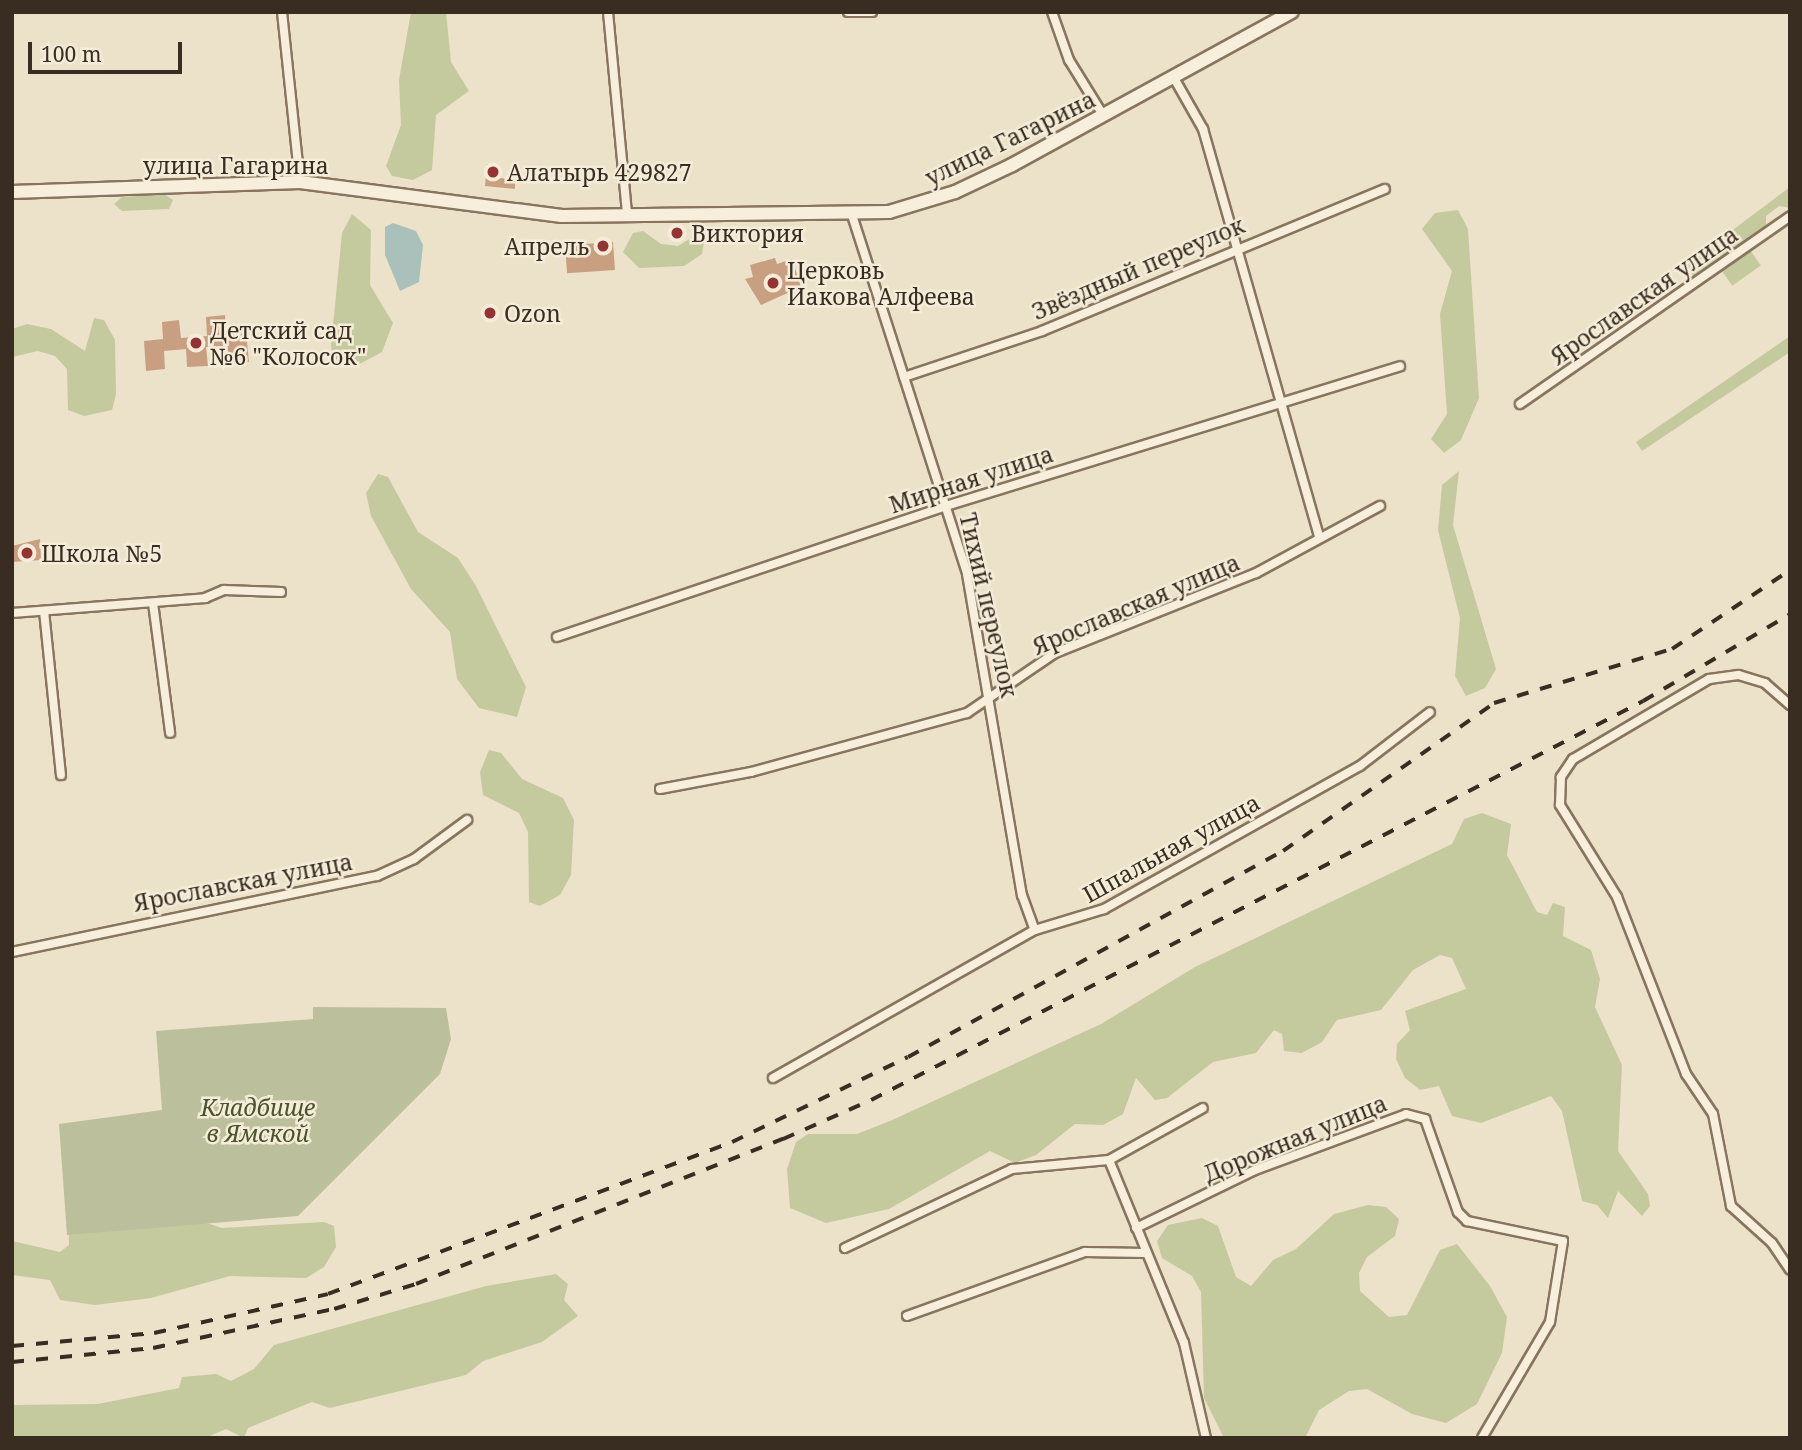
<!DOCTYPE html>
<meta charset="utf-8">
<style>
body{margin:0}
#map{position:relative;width:1802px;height:1450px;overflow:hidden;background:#ece2c9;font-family:"Noto Serif",serif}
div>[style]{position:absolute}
.green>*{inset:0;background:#c4ca9d;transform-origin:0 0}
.cemetery>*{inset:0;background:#bbbf9b}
.water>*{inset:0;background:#a9c1ba}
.building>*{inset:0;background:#c8a081;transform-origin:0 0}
.roads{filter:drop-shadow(2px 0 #87755f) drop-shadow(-2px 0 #87755f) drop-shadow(0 2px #87755f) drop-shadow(0 -2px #87755f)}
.street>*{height:8px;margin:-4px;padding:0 4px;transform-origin:4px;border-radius:4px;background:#f7efdc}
.secondary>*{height:12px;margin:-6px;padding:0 6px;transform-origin:6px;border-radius:6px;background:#f7efdc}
.rail>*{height:3.5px;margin-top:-1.75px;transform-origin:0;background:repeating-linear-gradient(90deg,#392d21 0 12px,transparent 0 24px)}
.dots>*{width:19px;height:19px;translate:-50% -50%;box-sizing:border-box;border:4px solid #f4ecd8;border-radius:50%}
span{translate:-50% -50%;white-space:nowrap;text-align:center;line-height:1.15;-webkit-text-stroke:5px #f4ecd8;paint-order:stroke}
.street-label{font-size:23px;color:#392d21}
.poi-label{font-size:23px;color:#392d21}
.left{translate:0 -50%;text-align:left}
.right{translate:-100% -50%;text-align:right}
.park-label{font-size:23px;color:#485429;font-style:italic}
.frame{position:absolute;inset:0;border:14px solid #392d21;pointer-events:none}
.scale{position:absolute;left:28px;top:42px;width:154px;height:32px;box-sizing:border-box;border:4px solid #392d21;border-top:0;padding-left:9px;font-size:21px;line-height:24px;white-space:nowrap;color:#392d21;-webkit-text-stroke:5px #f4ecd8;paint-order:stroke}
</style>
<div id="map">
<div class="green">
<i style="clip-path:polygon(411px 12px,446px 12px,451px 62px,469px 91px,436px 115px,432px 170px,413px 180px,392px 176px,386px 166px,401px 125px,399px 80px)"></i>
<i style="clip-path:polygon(1790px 187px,1790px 208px,1779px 206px,1766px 216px,1766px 227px,1695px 279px,1686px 265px)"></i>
<i style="clip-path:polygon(164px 194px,173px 200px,169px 209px,122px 211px,114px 204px,122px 197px)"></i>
<i style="clip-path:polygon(1458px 210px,1468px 229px,1479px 398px,1461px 440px,1444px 453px,1431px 439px,1447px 414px,1440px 314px,1452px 271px,1422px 229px,1435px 213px)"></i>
<i style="clip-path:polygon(352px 214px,371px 230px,370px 285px,393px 323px,382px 352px,354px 367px,334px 358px,331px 347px,342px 233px)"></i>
<i style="clip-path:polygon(643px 231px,661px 244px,678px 246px,696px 235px,704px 242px,702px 254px,684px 266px,639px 268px,623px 252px,633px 233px)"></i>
<i style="left:1750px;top:250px;width:19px;height:35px;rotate:55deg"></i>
<i style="clip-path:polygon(94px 318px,104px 320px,115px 340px,116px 394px,112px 410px,84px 416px,68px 410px,67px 369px,55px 356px,38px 351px,12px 357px,12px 329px,27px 324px,51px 329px,85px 351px)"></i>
<i style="clip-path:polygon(1790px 336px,1790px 352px,1642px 451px,1636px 442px)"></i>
<i style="clip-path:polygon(1459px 471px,1453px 525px,1496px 669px,1485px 688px,1466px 696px,1455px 676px,1460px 618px,1438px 530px,1442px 485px)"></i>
<i style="clip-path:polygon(378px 474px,388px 477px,418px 532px,458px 558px,476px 586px,526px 687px,517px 717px,479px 708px,457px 679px,450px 632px,411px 589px,371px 516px,366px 493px)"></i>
<i style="clip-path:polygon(489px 750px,501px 753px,522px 779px,563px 798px,574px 820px,571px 875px,560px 895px,540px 906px,529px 902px,528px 832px,519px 813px,483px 795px,480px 772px)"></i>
<i style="clip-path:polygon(1482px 813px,1511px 824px,1507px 855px,1537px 912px,1547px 915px,1553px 903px,1565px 907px,1563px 936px,1591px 950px,1600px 979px,1595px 1007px,1622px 1065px,1618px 1151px,1648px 1194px,1650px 1206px,1642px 1216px,1618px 1191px,1608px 1218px,1597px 1205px,1582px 1201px,1562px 1111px,1551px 1096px,1481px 1123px,1452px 1116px,1439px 1086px,1420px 1090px,1405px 1078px,1396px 1059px,1397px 1044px,1410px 1030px,1405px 1011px,1466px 989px,1452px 958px,1440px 955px,1413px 970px,1381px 1010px,1337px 1020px,1322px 1042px,1302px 1053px,1284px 1051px,1282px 1034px,1274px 1030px,1256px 1053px,1213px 1062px,1167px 1098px,1155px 1100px,1136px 1078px,1123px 1114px,1103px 1125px,1075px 1124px,1036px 1155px,1015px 1163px,990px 1151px,889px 1209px,826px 1223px,790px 1208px,787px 1169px,796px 1142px,808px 1134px,857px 1134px,890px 1121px,1101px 1024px,1195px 967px,1452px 844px,1464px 819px)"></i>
<i style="clip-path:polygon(67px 1177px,222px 1228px,324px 1222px,334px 1226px,336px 1247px,324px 1267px,306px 1278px,230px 1276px,151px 1298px,95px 1305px,60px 1300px,50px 1280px,12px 1275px,12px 1241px,60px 1252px,69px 1245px)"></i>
<i style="clip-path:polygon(1368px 1205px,1386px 1207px,1399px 1219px,1395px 1236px,1367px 1257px,1359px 1273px,1360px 1291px,1389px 1317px,1407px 1315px,1440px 1250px,1457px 1244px,1490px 1286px,1507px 1317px,1502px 1353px,1477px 1404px,1446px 1423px,1412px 1414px,1367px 1389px,1349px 1391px,1319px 1410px,1305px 1438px,1224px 1438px,1204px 1398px,1201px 1292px,1192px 1276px,1162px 1258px,1157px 1241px,1168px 1225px,1202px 1218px,1218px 1226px,1236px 1277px,1251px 1286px,1273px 1260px,1296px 1249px,1334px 1214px)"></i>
<i style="clip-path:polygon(556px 1274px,568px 1284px,564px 1300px,578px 1316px,542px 1342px,483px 1361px,466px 1375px,330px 1408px,312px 1402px,248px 1428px,244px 1438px,226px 1429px,205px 1438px,12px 1438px,12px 1405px,98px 1404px,179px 1388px,182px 1377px,216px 1374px,231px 1381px,254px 1369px,274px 1345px,486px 1286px)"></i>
</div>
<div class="cemetery">
<i style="clip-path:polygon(313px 1007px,446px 1008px,451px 1039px,440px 1074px,298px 1216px,67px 1235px,59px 1124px,162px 1110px,156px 1031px,313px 1019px)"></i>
</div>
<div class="water">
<i style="clip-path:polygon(393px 223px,416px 231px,423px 245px,419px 282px,400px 291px,385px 255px,385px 227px)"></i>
</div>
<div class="building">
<i style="clip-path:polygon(487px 164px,500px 165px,499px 178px,515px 179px,515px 189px,485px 186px)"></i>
<i style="left:613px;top:242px;width:28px;height:48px;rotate:86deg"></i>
<i style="clip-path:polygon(775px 258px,777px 264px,792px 259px,801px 287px,761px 305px,745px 279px,753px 277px,750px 265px)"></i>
<i style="clip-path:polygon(225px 315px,226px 334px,246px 332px,249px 362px,229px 364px,227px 346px,206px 347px,208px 366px,187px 367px,186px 349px,164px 351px,165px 369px,146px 371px,144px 341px,163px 339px,162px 322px,179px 320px,181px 338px,207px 336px,206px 317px)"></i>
<i style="clip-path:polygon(40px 539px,41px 560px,12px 562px,12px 546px)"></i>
</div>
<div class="roads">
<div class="street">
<i style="left:282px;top:12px;width:171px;rotate:84deg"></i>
<i style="left:608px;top:12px;width:203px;rotate:84.6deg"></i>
<i style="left:848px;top:12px;width:24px"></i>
<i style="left:1052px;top:12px;width:51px;rotate:70.5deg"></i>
<i style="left:1069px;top:60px;width:65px;rotate:58.3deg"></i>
<i style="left:1174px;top:78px;width:59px;rotate:60.4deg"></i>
<i style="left:1203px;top:129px;width:423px;rotate:74.1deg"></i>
<i style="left:852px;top:215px;width:377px;rotate:72.2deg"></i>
<i style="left:967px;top:574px;width:326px;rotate:80.3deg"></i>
<i style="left:1022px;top:895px;width:37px;rotate:70deg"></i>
<i style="left:904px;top:377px;width:145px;rotate:-18.4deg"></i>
<i style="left:1042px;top:331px;width:371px;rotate:-22.5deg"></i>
<i style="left:1520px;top:404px;width:329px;rotate:-34.8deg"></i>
<i style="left:153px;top:603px;width:131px;rotate:82.5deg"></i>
<i style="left:44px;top:611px;width:165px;rotate:84.1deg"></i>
<i style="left:12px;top:613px;width:194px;rotate:-4.4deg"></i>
<i style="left:205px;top:598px;width:21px;rotate:-23deg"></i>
<i style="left:224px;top:590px;width:57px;rotate:2deg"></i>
<i style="left:557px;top:637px;width:410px;rotate:-18.6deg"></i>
<i style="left:946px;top:506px;width:475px;rotate:-17.1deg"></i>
<i style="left:1790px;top:705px;width:33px;rotate:-139deg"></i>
<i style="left:1765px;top:683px;width:28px;rotate:-163deg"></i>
<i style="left:1738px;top:675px;width:29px;rotate:172deg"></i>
<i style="left:1709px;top:679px;width:158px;rotate:149.5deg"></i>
<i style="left:1573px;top:759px;width:22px;rotate:124deg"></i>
<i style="left:1561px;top:777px;width:28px;rotate:92deg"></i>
<i style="left:1560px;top:805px;width:108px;rotate:58.2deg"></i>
<i style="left:1617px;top:897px;width:190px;rotate:68.7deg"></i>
<i style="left:1686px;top:1074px;width:48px;rotate:56deg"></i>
<i style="left:1713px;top:1114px;width:94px;rotate:78.9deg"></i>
<i style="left:1731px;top:1206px;width:55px;rotate:42.1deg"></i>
<i style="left:1772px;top:1243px;width:32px;rotate:56deg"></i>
<i style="left:660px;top:789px;width:93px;rotate:-10.6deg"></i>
<i style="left:751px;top:772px;width:224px;rotate:-15.3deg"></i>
<i style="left:967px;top:713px;width:107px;rotate:-34.3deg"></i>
<i style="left:1055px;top:653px;width:216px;rotate:-21.7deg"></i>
<i style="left:1256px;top:573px;width:141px;rotate:-28.4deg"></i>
<i style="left:12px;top:952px;width:373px;rotate:-11.8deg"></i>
<i style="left:377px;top:876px;width:41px;rotate:-24.7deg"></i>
<i style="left:414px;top:859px;width:66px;rotate:-36.3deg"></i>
<i style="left:773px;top:1078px;width:301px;rotate:-29.5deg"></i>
<i style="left:1035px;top:930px;width:72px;rotate:-16.9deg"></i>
<i style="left:1104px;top:909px;width:293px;rotate:-29.2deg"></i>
<i style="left:1360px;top:766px;width:88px;rotate:-37.6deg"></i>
<i style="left:1109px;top:1160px;width:198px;rotate:67.7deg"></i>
<i style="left:1184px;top:1343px;width:98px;rotate:77deg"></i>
<i style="left:1136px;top:1228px;width:132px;rotate:-26deg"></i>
<i style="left:1255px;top:1170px;width:161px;rotate:-20.3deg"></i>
<i style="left:1406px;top:1114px;width:20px;rotate:15deg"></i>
<i style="left:1425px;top:1119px;width:99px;rotate:70.5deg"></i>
<i style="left:1458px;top:1212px;width:13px;rotate:45deg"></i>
<i style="left:1467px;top:1221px;width:98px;rotate:11.8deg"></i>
<i style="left:1563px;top:1241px;width:82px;rotate:99.1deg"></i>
<i style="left:1550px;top:1322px;width:134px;rotate:120.4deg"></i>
<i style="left:845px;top:1248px;width:185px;rotate:-25.3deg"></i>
<i style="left:1012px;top:1169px;width:97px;rotate:-5.3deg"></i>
<i style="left:1109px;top:1160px;width:107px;rotate:-29deg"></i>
<i style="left:907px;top:1316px;width:189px;rotate:-19.8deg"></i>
<i style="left:1085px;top:1252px;width:60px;rotate:1deg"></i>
</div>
<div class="secondary">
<i style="left:12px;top:192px;width:288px;rotate:-2deg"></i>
<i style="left:300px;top:182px;width:264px;rotate:7.4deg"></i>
<i style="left:562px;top:216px;width:327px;rotate:-0.7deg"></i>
<i style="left:889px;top:212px;width:69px;rotate:-16.9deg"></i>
<i style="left:955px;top:192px;width:63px;rotate:-25.3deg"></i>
<i style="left:1012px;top:165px;width:319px;rotate:-28.7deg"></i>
</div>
</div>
<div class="rail">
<i style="left:12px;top:1346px;width:143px;rotate:-5.2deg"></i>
<i style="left:154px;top:1333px;width:178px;rotate:-12.6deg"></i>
<i style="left:328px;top:1294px;width:432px;rotate:-20.6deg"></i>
<i style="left:732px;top:1142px;width:195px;rotate:-25.8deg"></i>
<i style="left:908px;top:1057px;width:428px;rotate:-28.8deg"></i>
<i style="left:1283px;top:851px;width:258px;rotate:-35deg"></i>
<i style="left:1494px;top:703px;width:186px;rotate:-16.9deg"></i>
<i style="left:1672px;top:649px;width:142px;rotate:-33.8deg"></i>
<i style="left:12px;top:1362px;width:142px;rotate:-5.7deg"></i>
<i style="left:153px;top:1348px;width:185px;rotate:-12.2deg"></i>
<i style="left:334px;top:1309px;width:86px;rotate:-17deg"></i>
<i style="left:416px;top:1284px;width:395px;rotate:-21.6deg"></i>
<i style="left:783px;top:1139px;width:96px;rotate:-23.9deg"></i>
<i style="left:871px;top:1100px;width:869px;rotate:-27.33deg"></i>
<i style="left:1643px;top:701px;width:171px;rotate:-30.6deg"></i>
</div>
<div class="dots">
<i style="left:493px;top:172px;background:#933332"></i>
<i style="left:677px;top:233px;background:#933332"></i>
<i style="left:603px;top:246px;background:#933332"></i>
<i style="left:773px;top:283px;background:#933332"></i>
<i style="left:490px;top:313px;background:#933332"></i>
<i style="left:196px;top:343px;background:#933332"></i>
<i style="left:27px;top:553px;background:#933332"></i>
</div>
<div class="street-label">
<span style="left:1010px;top:138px;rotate:-26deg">улица Гагарина</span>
<span style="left:236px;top:165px">улица Гагарина</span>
<span style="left:1138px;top:268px;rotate:-23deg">Звёздный переулок</span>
<span style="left:1644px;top:295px;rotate:-35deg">Ярославская улица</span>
<span style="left:971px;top:479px;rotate:-18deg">Мирная улица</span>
<span style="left:1136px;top:604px;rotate:-23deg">Ярославская улица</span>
<span style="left:989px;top:605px;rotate:77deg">Тихий переулок</span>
<span style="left:1171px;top:848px;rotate:-29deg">Шпальная улица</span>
<span style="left:243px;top:882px;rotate:-11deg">Ярославская улица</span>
<span style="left:1295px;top:1138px;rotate:-22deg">Дорожная улица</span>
</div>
<div class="poi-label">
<span class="left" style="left:507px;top:172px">Алатырь 429827</span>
<span class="left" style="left:691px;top:233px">Виктория</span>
<span class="right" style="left:589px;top:246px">Апрель</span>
<span class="left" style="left:787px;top:283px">Церковь<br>Иакова Алфеева</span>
<span class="left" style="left:504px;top:313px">Ozon</span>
<span class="left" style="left:210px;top:343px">Детский сад<br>№6 "Колосок"</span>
<span class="left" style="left:41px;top:553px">Школа №5</span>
</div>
<div class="park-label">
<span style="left:258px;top:1120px">Кладбище<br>в Ямской</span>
</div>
<div class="frame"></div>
<div class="scale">100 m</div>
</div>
